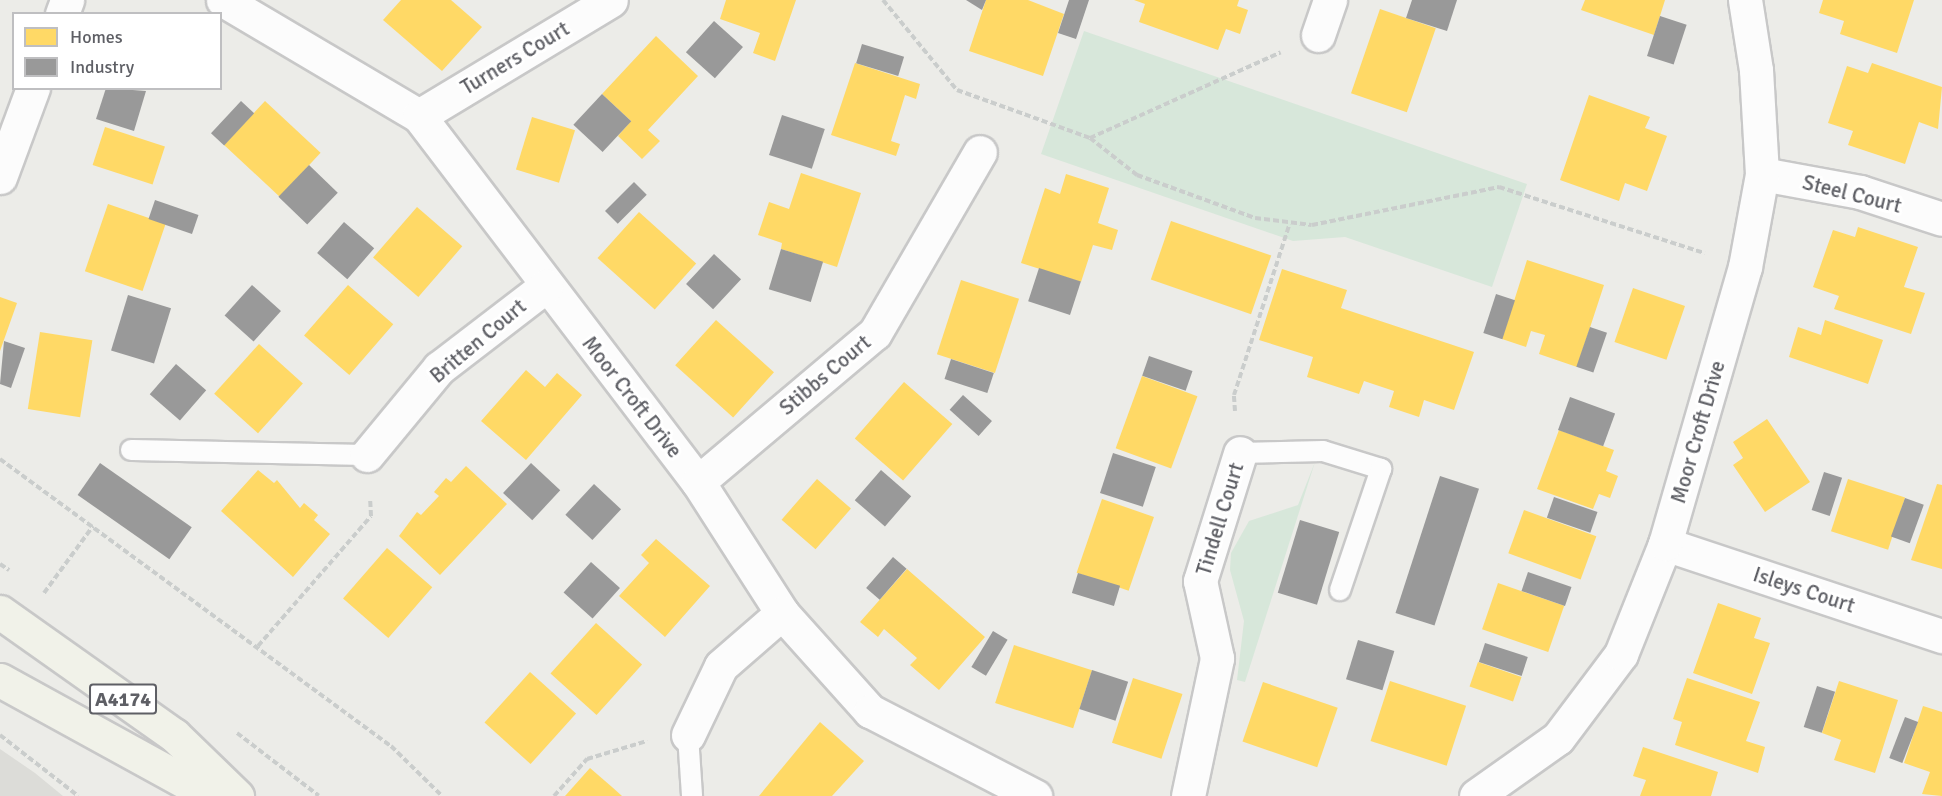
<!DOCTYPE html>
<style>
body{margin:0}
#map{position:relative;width:1942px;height:796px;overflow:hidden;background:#ecece8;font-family:Signika,sans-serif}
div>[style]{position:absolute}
.industrial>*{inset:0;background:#dcdcd8}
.green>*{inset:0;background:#d7e7da}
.homes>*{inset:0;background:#ffd966;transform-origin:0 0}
.industry>*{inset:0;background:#999;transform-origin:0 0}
.path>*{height:4px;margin-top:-2px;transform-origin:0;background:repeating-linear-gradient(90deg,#cacdcc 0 6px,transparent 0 9px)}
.roads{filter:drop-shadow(2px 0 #c8c8c8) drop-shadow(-2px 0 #c8c8c8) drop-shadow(0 2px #c8c8c8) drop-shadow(0 -2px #c8c8c8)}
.lane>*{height:20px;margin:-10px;padding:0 10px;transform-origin:10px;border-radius:10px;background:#fcfcfc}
.street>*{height:33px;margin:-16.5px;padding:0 16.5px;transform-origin:16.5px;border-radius:16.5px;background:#fcfcfc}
.primary>*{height:33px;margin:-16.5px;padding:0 16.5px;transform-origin:16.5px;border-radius:16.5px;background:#f1f2e9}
span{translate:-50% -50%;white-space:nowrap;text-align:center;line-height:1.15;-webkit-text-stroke:6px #fff;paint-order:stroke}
.shield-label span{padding:2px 4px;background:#fff;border:2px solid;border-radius:4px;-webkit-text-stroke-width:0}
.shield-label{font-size:20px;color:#5e5f65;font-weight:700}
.street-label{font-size:21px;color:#5e5f65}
.legend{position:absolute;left:12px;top:12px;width:210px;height:78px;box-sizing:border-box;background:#fff;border:2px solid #bfbfc1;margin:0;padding:8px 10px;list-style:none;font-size:18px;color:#5e5f65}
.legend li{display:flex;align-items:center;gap:12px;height:30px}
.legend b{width:30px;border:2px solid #bfbfc1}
</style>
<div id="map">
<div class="industrial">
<i style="clip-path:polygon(0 749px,35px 773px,63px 796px,0 796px)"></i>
</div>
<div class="green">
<i style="clip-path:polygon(1084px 31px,1527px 184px,1492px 287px,1345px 237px,1293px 241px,1041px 154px)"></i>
<i style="clip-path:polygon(1315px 462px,1245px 682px,1237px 680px,1244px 621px,1230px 570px,1231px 553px,1249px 521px,1298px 505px)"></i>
</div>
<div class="homes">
<i style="clip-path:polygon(401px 0,451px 0,482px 27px,442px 71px,383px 20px)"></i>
<i style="clip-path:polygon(726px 0,796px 0,775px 61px,753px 53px,760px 33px,720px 19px)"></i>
<i style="clip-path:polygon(986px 0,1028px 0,1064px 14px,1043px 76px,969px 51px)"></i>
<i style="clip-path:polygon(1134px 0,1239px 0,1237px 6px,1248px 10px,1240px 34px,1226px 29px,1218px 50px,1139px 22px,1145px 4px)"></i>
<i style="clip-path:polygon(1585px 0,1665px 0,1654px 35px,1581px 10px)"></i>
<i style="clip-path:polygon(1823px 0,1914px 0,1897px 53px,1840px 34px,1844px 21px,1819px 13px)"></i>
<i style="left:1380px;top:9px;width:59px;height:89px;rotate:19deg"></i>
<i style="clip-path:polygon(656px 36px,698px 76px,648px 130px,660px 141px,642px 159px,618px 136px,631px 121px,602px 94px)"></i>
<i style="clip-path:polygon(855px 63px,920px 84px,916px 99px,905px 95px,891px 141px,900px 144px,896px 156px,831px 135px)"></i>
<i style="clip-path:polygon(1872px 63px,1942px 87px,1938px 129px,1919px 122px,1905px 164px,1848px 145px,1853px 131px,1828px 123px,1847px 66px,1868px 73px)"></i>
<i style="clip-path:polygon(1589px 95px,1650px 117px,1645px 128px,1667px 136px,1647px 191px,1625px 183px,1619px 201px,1560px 180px)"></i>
<i style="left:265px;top:101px;width:76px;height:60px;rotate:43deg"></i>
<i style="left:532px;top:117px;width:45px;height:55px;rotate:17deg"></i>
<i style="left:105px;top:127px;width:63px;height:40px;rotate:18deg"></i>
<i style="clip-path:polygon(801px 173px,861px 193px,837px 267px,781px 249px,782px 243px,758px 235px,769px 202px,789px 209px)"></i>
<i style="clip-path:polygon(1066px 174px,1109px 188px,1098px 223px,1118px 230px,1112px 250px,1093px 245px,1081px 282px,1021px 263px,1045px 188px,1060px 194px)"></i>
<i style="left:108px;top:204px;width:61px;height:71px;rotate:19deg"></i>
<i style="left:417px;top:207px;width:60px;height:67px;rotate:41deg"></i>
<i style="left:639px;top:212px;width:77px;height:62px;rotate:42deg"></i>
<i style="left:1171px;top:221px;width:106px;height:62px;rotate:19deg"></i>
<i style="clip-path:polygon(1858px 227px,1918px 247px,1904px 287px,1925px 293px,1911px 334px,1834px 309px,1839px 296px,1813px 287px,1833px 230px,1855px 237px)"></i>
<i style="clip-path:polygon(1527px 260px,1604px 285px,1577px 367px,1539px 354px,1545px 335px,1531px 331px,1526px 347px,1502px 339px)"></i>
<i style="clip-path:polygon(1282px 269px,1347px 290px,1341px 308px,1474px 352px,1454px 410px,1424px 400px,1419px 417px,1389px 407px,1394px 391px,1364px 381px,1359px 394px,1307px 377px,1313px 357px,1259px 340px)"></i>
<i style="left:961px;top:280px;width:61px;height:78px;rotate:18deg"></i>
<i style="left:348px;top:285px;width:60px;height:67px;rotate:41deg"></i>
<i style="left:1633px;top:288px;width:55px;height:57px;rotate:19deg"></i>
<i style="clip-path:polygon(0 297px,17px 303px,0 351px)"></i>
<i style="left:716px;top:320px;width:78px;height:61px;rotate:42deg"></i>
<i style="clip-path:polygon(1825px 320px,1883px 340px,1868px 384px,1789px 357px,1798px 327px,1821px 335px)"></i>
<i style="left:40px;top:332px;width:53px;height:78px;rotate:9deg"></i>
<i style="left:259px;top:344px;width:59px;height:67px;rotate:42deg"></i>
<i style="clip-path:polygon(526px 370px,545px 387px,557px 373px,582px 395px,526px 460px,481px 421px)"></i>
<i style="left:1142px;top:376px;width:59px;height:77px;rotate:20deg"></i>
<i style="left:904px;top:382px;width:64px;height:75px;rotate:41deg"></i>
<i style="clip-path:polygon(1767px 419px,1810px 482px,1765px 512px,1733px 465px,1743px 458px,1733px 442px)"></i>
<i style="clip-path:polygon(1559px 430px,1614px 450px,1606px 471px,1618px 476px,1610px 498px,1599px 494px,1593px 509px,1537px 489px)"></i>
<i style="clip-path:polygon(466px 466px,507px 504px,440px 575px,399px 536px,417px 512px,421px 515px,439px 496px,434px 492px,446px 478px,451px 482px)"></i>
<i style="clip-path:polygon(258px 470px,274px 483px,277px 480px,300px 508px,304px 503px,318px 515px,314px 520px,330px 534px,293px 577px,221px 511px)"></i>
<i style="left:817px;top:479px;width:45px;height:54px;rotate:41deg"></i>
<i style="left:1848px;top:479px;width:60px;height:55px;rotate:18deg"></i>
<i style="clip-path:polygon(1937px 484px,1942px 485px,1942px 569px,1911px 560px)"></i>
<i style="left:1102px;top:499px;width:55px;height:78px;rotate:19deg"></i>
<i style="left:1524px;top:510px;width:77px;height:46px;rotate:20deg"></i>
<i style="clip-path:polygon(656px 539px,710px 586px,665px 637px,619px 596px,649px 563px,641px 555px)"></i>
<i style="left:387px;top:548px;width:60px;height:67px;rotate:41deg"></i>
<i style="clip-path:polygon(907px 569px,985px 637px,939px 690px,910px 665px,917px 658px,884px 629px,878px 637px,860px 622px)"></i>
<i style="left:1498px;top:583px;width:70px;height:49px;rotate:19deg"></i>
<i style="clip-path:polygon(1718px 603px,1761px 618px,1754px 638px,1770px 643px,1752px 694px,1693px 673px)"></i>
<i style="left:596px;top:623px;width:62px;height:68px;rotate:42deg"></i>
<i style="left:1014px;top:645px;width:82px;height:61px;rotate:18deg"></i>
<i style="left:1478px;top:662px;width:46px;height:26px;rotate:19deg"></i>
<i style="left:530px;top:672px;width:62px;height:68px;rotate:42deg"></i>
<i style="left:1133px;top:678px;width:52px;height:68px;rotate:18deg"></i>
<i style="clip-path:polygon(1687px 678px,1760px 702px,1746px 741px,1765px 747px,1758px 773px,1675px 745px,1682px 722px,1673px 719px)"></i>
<i style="left:1390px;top:681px;width:80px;height:63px;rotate:18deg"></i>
<i style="clip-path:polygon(1839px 681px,1898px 700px,1875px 773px,1834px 760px,1841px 740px,1822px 733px)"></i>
<i style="left:1263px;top:682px;width:79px;height:63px;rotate:19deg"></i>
<i style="clip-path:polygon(1923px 706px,1942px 712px,1942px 796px,1922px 794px,1930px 772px,1904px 763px)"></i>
<i style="clip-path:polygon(820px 722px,864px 761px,832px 796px,759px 796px)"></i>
<i style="clip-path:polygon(1643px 747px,1718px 772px,1711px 796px,1640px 796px,1646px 780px,1633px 776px)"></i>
<i style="clip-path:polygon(590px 768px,612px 787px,622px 796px,565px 796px)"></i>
</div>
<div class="industry">
<i style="clip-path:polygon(966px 0,986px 0,982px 10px)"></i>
<i style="clip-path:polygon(1069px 0,1089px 0,1076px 39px,1058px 33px)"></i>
<i style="clip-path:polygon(1412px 0,1457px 0,1447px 31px,1406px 18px)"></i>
<i style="left:1660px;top:16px;width:28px;height:42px;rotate:18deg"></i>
<i style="left:714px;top:21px;width:39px;height:42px;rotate:42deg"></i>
<i style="left:862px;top:44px;width:44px;height:20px;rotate:17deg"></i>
<i style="clip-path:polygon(106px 88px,146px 91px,134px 131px,96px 119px)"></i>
<i style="left:602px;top:94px;width:40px;height:42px;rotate:43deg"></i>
<i style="left:241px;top:101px;width:18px;height:44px;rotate:43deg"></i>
<i style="left:782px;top:115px;width:45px;height:42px;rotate:18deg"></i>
<i style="left:309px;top:165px;width:40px;height:44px;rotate:44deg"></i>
<i style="left:634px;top:182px;width:18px;height:41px;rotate:45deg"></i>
<i style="left:155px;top:200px;width:46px;height:20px;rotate:19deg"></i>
<i style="left:344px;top:222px;width:40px;height:41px;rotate:41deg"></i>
<i style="left:781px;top:249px;width:44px;height:42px;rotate:17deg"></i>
<i style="left:714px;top:254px;width:37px;height:41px;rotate:43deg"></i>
<i style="left:1039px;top:268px;width:44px;height:35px;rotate:18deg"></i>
<i style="left:252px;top:285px;width:39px;height:41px;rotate:42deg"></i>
<i style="left:1496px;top:294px;width:20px;height:41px;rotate:18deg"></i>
<i style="left:128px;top:295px;width:45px;height:58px;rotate:17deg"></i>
<i style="left:1590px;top:327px;width:18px;height:42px;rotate:19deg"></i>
<i style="clip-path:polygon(4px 341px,25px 348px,11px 388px,0 384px)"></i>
<i style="left:1149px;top:356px;width:46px;height:21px;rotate:19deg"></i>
<i style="left:951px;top:359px;width:45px;height:21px;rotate:18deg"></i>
<i style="left:176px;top:364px;width:40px;height:40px;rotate:41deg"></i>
<i style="left:963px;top:395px;width:39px;height:20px;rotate:42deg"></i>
<i style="left:1570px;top:397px;width:48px;height:35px;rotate:20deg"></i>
<i style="left:1113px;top:453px;width:45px;height:42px;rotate:18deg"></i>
<i style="left:100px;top:463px;width:112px;height:39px;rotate:35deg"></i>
<i style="left:531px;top:463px;width:40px;height:41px;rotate:43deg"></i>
<i style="left:881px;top:470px;width:40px;height:40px;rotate:41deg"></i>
<i style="left:1824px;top:472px;width:19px;height:40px;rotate:18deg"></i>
<i style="left:1440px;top:476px;width:41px;height:144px;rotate:18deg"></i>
<i style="left:594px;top:484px;width:37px;height:42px;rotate:43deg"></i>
<i style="left:1554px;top:497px;width:46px;height:22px;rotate:19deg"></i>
<i style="left:1905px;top:498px;width:20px;height:41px;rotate:20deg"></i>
<i style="left:1300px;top:520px;width:41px;height:76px;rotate:17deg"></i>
<i style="left:893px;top:557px;width:18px;height:41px;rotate:41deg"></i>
<i style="left:591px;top:562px;width:39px;height:41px;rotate:42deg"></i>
<i style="left:1528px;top:572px;width:46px;height:20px;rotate:19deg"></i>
<i style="left:1078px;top:573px;width:44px;height:21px;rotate:17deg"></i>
<i style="left:993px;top:631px;width:17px;height:42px;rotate:31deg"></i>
<i style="left:1358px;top:640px;width:38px;height:41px;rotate:17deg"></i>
<i style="left:1485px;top:643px;width:45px;height:20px;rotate:18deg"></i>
<i style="left:1092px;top:670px;width:38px;height:41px;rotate:18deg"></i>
<i style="left:1817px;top:686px;width:19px;height:43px;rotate:18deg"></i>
<i style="left:1905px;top:717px;width:14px;height:44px;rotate:21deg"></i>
</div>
<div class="path">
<i style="left:883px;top:0;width:117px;rotate:50.6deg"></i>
<i style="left:957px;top:90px;width:141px;rotate:19.8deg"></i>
<i style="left:1090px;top:138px;width:60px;rotate:38.2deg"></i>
<i style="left:1137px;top:175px;width:126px;rotate:20deg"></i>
<i style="left:1255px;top:218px;width:57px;rotate:7deg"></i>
<i style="left:1312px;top:225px;width:191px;rotate:-11.5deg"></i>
<i style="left:1499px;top:187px;width:216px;rotate:17.8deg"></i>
<i style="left:1090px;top:138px;width:209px;rotate:-24.2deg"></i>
<i style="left:1235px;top:411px;width:16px;rotate:-94deg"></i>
<i style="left:1234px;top:395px;width:178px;rotate:-72deg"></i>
<i style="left:0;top:459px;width:485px;rotate:36.3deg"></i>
<i style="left:391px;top:746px;width:71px;rotate:44.4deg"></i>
<i style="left:0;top:564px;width:11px;rotate:34deg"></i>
<i style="left:44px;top:593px;width:83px;rotate:-53.8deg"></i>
<i style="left:258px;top:646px;width:172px;rotate:-49deg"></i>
<i style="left:371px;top:516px;width:18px;rotate:-93deg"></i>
<i style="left:237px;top:733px;width:103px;rotate:37.5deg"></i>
<i style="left:0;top:735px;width:99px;rotate:38deg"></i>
<i style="left:554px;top:796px;width:50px;rotate:-48.3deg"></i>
<i style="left:587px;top:759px;width:63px;rotate:-16.7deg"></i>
</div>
<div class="roads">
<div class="lane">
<i style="left:131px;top:450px;width:236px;rotate:1.2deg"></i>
<i style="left:1240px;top:453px;width:83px;rotate:-1.4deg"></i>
<i style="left:1323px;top:451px;width:61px;rotate:17.2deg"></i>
<i style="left:1381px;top:469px;width:128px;rotate:108.7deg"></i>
<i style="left:688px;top:735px;width:61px;rotate:86.2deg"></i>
</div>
<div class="street">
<i style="left:223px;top:0;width:228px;rotate:30.6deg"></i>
<i style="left:419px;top:116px;width:460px;rotate:52.7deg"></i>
<i style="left:698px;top:482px;width:156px;rotate:57.3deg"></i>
<i style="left:782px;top:613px;width:132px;rotate:48.1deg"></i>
<i style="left:870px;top:711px;width:186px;rotate:27.3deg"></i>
<i style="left:62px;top:14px;width:15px;rotate:-70deg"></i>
<i style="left:1318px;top:35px;width:37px;rotate:-71deg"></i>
<i style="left:419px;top:116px;width:224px;rotate:-31.1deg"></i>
<i style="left:1762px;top:174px;width:100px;rotate:10.4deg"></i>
<i style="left:1860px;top:192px;width:86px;rotate:18.2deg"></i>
<i style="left:0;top:177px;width:95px;rotate:-69.7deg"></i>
<i style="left:367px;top:455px;width:113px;rotate:-50.4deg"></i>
<i style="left:439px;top:368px;width:135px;rotate:-37.5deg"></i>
<i style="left:698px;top:482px;width:231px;rotate:-40.1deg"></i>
<i style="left:875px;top:333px;width:209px;rotate:-59.9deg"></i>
<i style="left:1665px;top:544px;width:292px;rotate:18.4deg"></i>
<i style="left:688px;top:735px;width:76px;rotate:-64.4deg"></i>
<i style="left:721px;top:666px;width:81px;rotate:-41deg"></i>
<i style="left:1188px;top:796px;width:141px;rotate:-78.1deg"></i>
<i style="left:1217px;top:658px;width:79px;rotate:-102.4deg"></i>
<i style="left:1200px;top:581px;width:134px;rotate:-72.6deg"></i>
<i style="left:1476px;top:796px;width:100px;rotate:-35.3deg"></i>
<i style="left:1558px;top:738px;width:105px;rotate:-53.1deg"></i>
<i style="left:1621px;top:654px;width:118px;rotate:-68.2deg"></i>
<i style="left:1665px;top:544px;width:288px;rotate:-73.9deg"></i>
<i style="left:1745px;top:267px;width:95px;rotate:-79.6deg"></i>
<i style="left:1762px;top:174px;width:104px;rotate:-93.3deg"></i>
<i style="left:1756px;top:70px;width:71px;rotate:-98.9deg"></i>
</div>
<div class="primary">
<i style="left:0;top:612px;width:213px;rotate:35.3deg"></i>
<i style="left:174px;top:735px;width:88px;rotate:44.1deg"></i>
<i style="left:0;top:680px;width:241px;rotate:28.8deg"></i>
</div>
</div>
<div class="shield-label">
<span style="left:123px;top:699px">A4174</span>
</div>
<div class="street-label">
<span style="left:515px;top:58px;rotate:-31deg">Turners Court</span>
<span style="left:1852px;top:194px;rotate:14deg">Steel Court</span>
<span style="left:478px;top:341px;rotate:-40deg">Britten Court</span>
<span style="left:825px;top:375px;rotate:-40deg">Stibbs Court</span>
<span style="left:632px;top:397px;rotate:52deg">Moor Croft Drive</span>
<span style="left:1698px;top:432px;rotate:-74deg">Moor Croft Drive</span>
<span style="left:1220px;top:519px;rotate:-73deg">Tindell Court</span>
<span style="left:1804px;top:590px;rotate:18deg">Isleys Court</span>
</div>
<ul class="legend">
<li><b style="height:16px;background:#ffd966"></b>Homes</li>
<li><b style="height:16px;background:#999"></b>Industry</li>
</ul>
</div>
